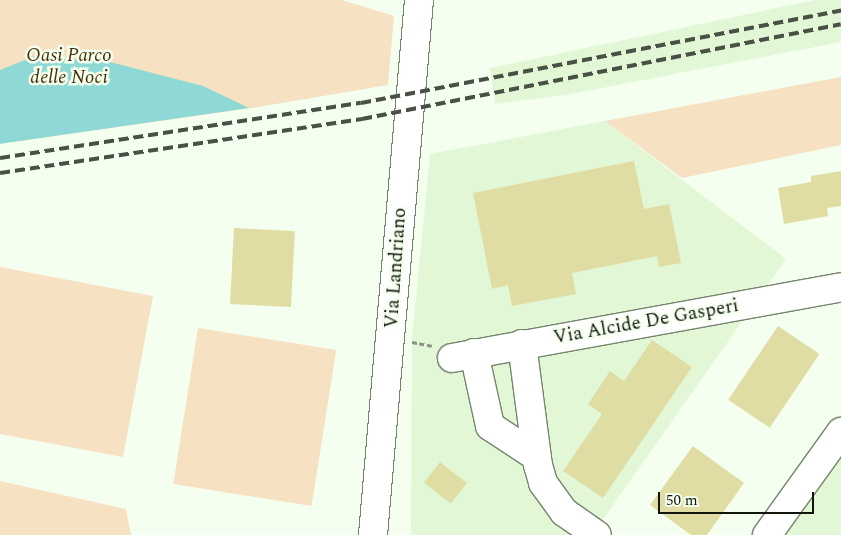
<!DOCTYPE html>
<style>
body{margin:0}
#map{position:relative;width:841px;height:535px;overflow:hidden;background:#f5ffef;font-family:Spectral,serif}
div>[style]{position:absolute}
.built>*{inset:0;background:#e2f7d6}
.green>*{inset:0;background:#f6e1c3;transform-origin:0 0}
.water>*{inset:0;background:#8ed9d5}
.pier>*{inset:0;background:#f5ffef}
.building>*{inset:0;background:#dfdda3;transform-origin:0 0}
.path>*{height:3px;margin-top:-1.5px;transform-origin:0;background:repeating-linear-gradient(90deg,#8c9487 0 5px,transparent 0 7.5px)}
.roads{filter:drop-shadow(1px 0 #75846d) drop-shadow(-1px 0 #75846d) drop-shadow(0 1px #75846d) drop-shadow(0 -1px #75846d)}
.minor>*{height:28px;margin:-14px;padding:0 14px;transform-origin:14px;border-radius:14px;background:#fff}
.rail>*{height:4px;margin-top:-2px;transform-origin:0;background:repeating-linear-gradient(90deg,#4a5045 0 10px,transparent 0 15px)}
span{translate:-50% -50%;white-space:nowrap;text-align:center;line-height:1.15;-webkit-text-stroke:5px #f5ffef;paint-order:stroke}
.park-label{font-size:19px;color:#473007;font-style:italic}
.street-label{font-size:19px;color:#12170e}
.scale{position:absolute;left:658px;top:492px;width:156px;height:22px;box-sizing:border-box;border:2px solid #12170e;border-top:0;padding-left:6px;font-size:15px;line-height:18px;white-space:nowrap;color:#12170e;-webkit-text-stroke:4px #f5ffef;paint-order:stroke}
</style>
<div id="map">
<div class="built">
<i style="clip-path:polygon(815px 0,841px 0,841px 42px,566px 95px,495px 104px,490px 68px)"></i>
<i style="clip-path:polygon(605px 121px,786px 259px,592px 535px,411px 535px,412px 339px,430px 154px)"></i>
<i style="clip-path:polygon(841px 444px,841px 535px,776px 535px)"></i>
</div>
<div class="green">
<i style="clip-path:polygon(0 0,342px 0,394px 16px,388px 85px,188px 119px,0 144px)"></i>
<i style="clip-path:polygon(841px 77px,841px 145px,682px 178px,605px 121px)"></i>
<i style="clip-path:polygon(0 267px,153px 296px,123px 457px,0 434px)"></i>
<i style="left:198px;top:328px;width:140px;height:158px;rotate:9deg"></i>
<i style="clip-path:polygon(0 481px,126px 509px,131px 535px,0 535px)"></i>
</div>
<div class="water">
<i style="clip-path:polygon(35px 56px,110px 62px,203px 86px,249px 108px,0 144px,0 70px)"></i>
</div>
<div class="pier">
<i style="clip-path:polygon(252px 108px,250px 111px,0 146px,0 144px)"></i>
</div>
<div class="building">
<i style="clip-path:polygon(634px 161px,644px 209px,669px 204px,681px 263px,659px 267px,657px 256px,572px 273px,576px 294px,512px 306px,508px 285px,492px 289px,473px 193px)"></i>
<i style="clip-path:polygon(841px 171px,841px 206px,827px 208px,828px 216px,784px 224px,778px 188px,811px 182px,811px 176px)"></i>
<i style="left:234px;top:228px;width:61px;height:76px;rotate:3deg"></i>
<i style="left:778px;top:326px;width:50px;height:89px;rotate:34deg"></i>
<i style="clip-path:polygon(652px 340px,692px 367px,603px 498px,563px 471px,602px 414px,588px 404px,610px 371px,624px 381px)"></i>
<i style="clip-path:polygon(693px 446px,744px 483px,707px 535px,691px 535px,650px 505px)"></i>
<i style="left:440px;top:462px;width:34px;height:26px;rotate:38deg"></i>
</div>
<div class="path">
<i style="left:412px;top:342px;width:21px;rotate:11deg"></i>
</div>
<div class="roads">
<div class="minor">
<i style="left:522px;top:344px;width:122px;rotate:82.5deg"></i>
<i style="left:538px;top:465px;width:19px;rotate:74deg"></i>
<i style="left:543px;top:483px;width:36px;rotate:54deg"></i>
<i style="left:564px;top:512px;width:40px;rotate:34.9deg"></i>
<i style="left:474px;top:353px;width:75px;rotate:77.6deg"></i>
<i style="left:490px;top:426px;width:56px;rotate:33.4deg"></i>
<i style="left:452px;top:358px;width:395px;rotate:-10.3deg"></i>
<i style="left:373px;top:535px;width:537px;rotate:-85.09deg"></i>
<i style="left:767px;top:535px;width:127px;rotate:-54.3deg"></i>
</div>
</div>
<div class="rail">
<i style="left:0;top:158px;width:365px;rotate:-8.7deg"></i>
<i style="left:361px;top:103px;width:489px;rotate:-10.9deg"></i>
<i style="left:0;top:173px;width:366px;rotate:-8.5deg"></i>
<i style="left:362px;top:119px;width:488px;rotate:-11.2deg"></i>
</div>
<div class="park-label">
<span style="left:69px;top:67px">Oasi Parco<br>delle Noci</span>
</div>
<div class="street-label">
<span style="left:396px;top:268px;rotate:-86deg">Via Landriano</span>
<span style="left:646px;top:322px;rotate:-10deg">Via Alcide De Gasperi</span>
</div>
<div class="scale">50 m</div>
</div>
